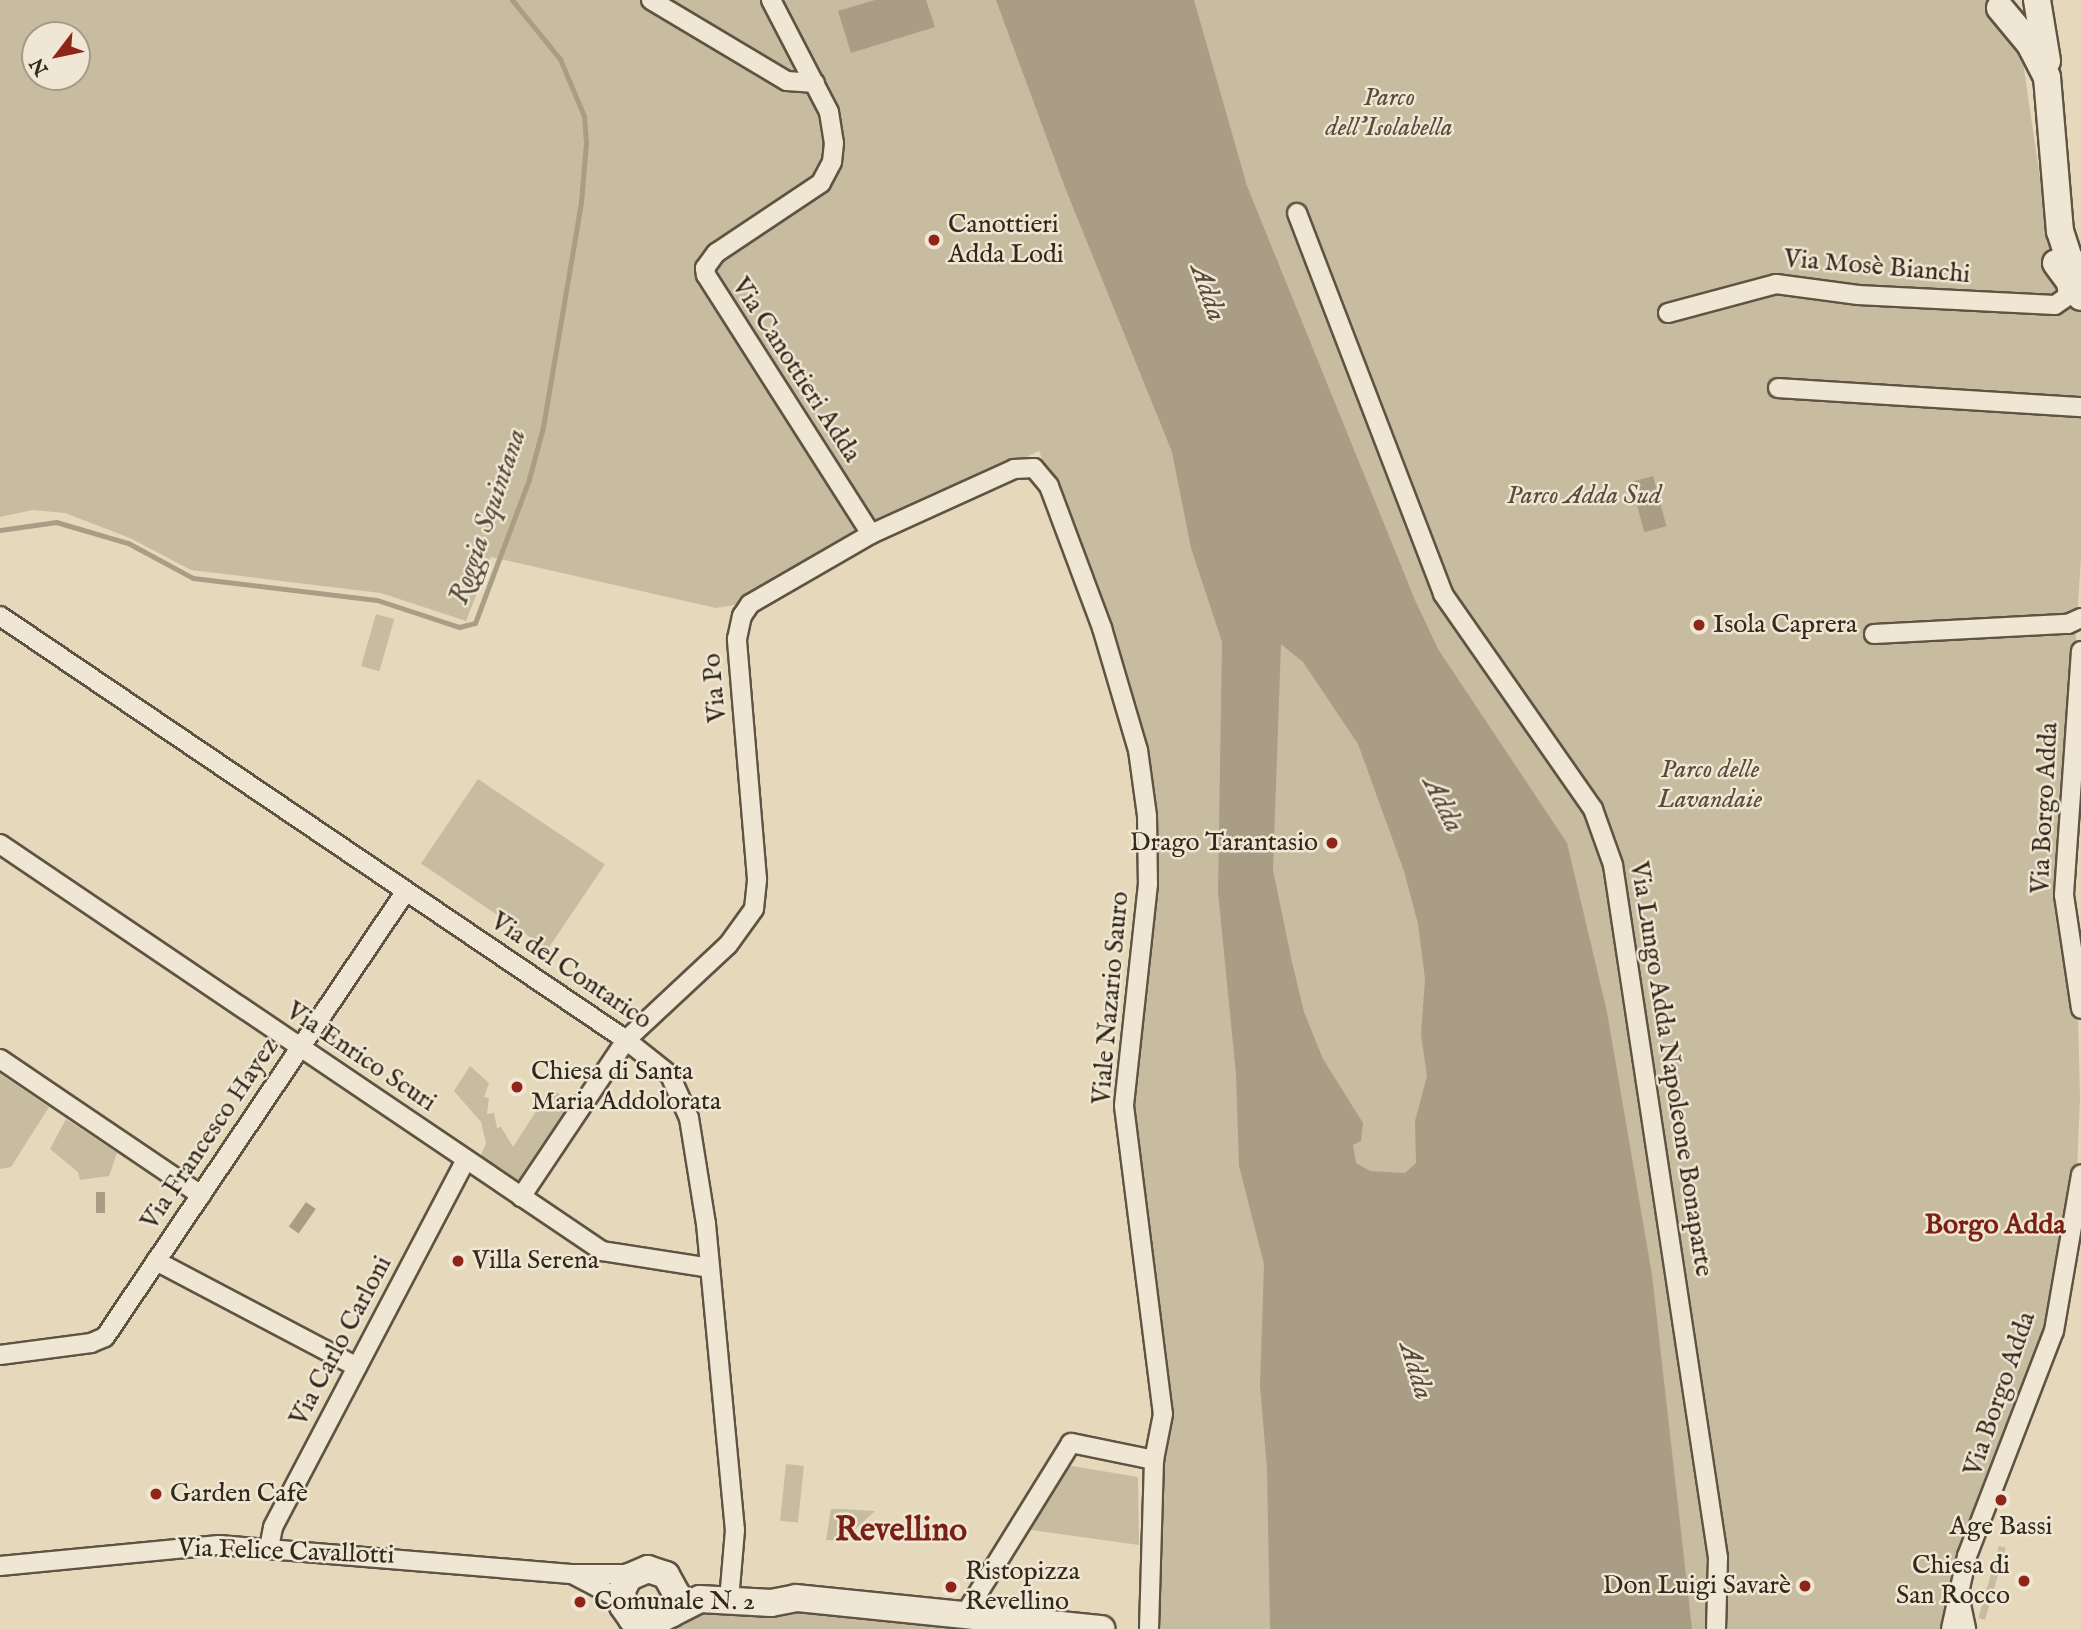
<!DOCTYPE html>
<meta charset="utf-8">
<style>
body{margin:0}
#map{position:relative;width:2081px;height:1629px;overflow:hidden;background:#e6d9bb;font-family:"IM FELL English",serif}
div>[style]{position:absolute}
.green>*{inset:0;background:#c7bba0;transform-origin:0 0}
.water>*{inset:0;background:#a99d85;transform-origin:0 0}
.stream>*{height:5px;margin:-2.5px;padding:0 2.5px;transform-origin:2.5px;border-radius:2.5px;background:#a99d85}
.roads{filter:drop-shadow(2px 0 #5f5443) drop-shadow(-2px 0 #5f5443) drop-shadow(0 2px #5f5443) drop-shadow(0 -2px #5f5443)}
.street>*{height:18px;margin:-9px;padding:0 9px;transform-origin:9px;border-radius:9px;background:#efe6d3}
.secondary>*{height:26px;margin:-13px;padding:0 13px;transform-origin:13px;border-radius:13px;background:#efe6d3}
.dots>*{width:19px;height:19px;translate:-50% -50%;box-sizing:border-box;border:4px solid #efe6d3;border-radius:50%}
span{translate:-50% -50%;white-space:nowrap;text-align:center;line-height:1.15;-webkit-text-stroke:5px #efe6d3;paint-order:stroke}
.park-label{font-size:26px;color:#574d3c;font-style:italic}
.poi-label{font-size:26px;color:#32281b}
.left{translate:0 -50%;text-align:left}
.right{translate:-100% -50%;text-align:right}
.street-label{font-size:26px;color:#32281b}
.water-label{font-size:28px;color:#564b3b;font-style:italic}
.neighbourhood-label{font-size:28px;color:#7a1f14;font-weight:700}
.district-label{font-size:33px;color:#7a1f14;font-weight:700}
.north{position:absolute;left:21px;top:21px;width:70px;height:70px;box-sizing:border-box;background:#efe6d3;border:2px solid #a39a89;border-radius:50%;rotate:238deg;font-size:19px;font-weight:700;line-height:28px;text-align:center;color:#32281b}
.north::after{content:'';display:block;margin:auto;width:24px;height:32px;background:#8f2418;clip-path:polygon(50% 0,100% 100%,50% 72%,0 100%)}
</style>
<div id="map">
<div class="green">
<i style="clip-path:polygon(evenodd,0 0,2014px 0,2049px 241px,2062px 272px,2081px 298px,2081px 557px,2060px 890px,2078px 1011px,2080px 1099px,2077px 1170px,2051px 1328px,1950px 1629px,1156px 1629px,1160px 1471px,1128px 1106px,1151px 816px,1105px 628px,1039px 451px,869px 531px,741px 604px,716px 608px,491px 557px,466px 621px,381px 593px,191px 570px,130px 538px,65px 513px,33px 510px,0 517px,0 0,35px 35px,77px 35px,77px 77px,35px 77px,35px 35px)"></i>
<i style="left:376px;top:614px;width:19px;height:54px;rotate:16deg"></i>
<i style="left:478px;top:779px;width:153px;height:102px;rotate:34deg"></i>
<i style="clip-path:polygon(470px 1066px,489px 1083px,484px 1097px,489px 1098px,487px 1114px,494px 1113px,497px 1128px,501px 1127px,513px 1147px,542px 1102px,545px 1105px,555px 1091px,571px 1102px,517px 1183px,480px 1158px,486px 1143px,481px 1122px,454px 1091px)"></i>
<i style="clip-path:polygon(0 1074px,49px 1107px,11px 1167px,0 1169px)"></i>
<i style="clip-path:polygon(66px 1119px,117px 1153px,109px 1176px,80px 1180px,78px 1172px,50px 1149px)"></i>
<i style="left:786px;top:1464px;width:18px;height:57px;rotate:6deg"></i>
<i style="clip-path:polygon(1072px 1466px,1138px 1477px,1139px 1545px,1031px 1530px,1061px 1474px)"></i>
<i style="clip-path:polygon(831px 1509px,842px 1509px,875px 1511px,842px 1541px,826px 1540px)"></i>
<i style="left:1999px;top:1546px;width:7px;height:75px;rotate:16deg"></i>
<i style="clip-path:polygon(719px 1600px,984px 1629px,661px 1629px)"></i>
</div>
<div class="water">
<i style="clip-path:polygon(875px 0,926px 0,935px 27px,851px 53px,838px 11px)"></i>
<i style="clip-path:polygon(evenodd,996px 0,1194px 0,1247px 186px,1415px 600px,1438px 649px,1567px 843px,1607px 1012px,1652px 1275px,1692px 1629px,1270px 1629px,1267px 1468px,1260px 1386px,1264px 1264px,1239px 1166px,1236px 1074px,1218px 892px,1222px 642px,1191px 548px,1172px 452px,1066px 190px,996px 0,1281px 644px,1303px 662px,1358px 744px,1404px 871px,1418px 924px,1425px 979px,1421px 1035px,1427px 1076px,1415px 1121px,1416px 1163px,1405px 1173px,1370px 1171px,1356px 1163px,1353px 1145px,1361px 1141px,1363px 1123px,1323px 1059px,1304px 1012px,1292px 962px,1273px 870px,1281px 644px)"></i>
<i style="left:1653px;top:476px;width:52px;height:23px;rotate:75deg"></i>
<i style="left:96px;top:1192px;width:9px;height:21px"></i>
<i style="left:306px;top:1202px;width:12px;height:30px;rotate:35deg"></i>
</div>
<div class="stream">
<i style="left:0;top:530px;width:57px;rotate:-8.1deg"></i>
<i style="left:56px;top:522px;width:75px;rotate:16.3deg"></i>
<i style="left:128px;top:543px;width:74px;rotate:28.3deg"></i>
<i style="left:193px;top:578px;width:185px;rotate:6.8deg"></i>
<i style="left:377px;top:600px;width:86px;rotate:18.2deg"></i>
<i style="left:459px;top:627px;width:16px;rotate:-14deg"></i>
<i style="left:475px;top:623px;width:154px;rotate:-69.4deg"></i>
<i style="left:529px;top:479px;width:54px;rotate:-74.9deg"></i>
<i style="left:543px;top:427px;width:228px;rotate:-80.4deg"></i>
<i style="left:581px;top:202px;width:59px;rotate:-85.2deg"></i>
<i style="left:586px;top:143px;width:27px;rotate:-94deg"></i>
<i style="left:584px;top:116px;width:62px;rotate:-112.8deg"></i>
<i style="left:560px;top:59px;width:76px;rotate:-129.1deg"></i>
</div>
<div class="roads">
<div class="street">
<i style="left:651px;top:0;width:158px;rotate:30.8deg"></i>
<i style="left:787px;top:81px;width:28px;rotate:4deg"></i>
<i style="left:771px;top:0;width:126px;rotate:62.6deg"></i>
<i style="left:829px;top:112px;width:31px;rotate:81deg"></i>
<i style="left:834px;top:143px;width:19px;rotate:96deg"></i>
<i style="left:832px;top:162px;width:24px;rotate:118deg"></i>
<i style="left:821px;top:183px;width:126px;rotate:146.3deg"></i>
<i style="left:716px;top:253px;width:19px;rotate:126deg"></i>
<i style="left:705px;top:268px;width:7px;rotate:82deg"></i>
<i style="left:706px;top:275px;width:307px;rotate:57.5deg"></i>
<i style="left:1297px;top:213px;width:408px;rotate:69deg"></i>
<i style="left:1443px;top:594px;width:262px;rotate:55.1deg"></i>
<i style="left:1593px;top:809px;width:59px;rotate:70.3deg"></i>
<i style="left:1613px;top:865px;width:701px;rotate:81.38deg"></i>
<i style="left:1718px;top:1558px;width:71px;rotate:91.6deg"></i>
<i style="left:1668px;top:313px;width:112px;rotate:-15deg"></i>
<i style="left:1776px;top:284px;width:83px;rotate:7.6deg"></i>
<i style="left:1858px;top:295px;width:197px;rotate:2.9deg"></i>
<i style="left:2055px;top:305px;width:16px;rotate:-35deg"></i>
<i style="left:2068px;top:296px;width:15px;rotate:-98deg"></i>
<i style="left:1778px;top:388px;width:304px;rotate:3.6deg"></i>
<i style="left:0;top:616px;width:756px;rotate:34.11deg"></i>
<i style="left:626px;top:1040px;width:56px;rotate:38.5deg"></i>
<i style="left:670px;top:1075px;width:47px;rotate:66.2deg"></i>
<i style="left:689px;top:1118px;width:107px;rotate:80.9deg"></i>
<i style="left:706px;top:1224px;width:307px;rotate:84.6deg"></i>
<i style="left:735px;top:1530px;width:70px;rotate:94.9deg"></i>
<i style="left:1874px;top:634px;width:194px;rotate:-3deg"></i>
<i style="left:2068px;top:624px;width:14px;rotate:-25deg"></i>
<i style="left:2081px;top:651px;width:245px;rotate:94deg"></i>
<i style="left:2064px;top:895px;width:115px;rotate:81.5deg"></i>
<i style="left:0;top:844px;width:727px;rotate:34.06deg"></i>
<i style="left:602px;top:1251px;width:109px;rotate:8.9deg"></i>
<i style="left:0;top:1059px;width:243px;rotate:34.1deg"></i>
<i style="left:521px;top:1197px;width:189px;rotate:-56.2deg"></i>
<i style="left:626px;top:1040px;width:139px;rotate:-43deg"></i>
<i style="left:728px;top:945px;width:44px;rotate:-54.2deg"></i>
<i style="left:754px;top:909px;width:30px;rotate:-84deg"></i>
<i style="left:757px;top:879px;width:241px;rotate:-94.8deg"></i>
<i style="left:737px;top:639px;width:24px;rotate:-78deg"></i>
<i style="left:742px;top:616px;width:14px;rotate:-56deg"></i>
<i style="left:750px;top:604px;width:140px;rotate:-30deg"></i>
<i style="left:871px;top:534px;width:157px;rotate:-24.4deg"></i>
<i style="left:1014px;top:469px;width:20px;rotate:-3deg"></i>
<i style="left:1034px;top:468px;width:23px;rotate:50deg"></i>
<i style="left:1049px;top:486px;width:152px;rotate:69.5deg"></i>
<i style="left:1102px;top:628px;width:127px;rotate:73.6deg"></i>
<i style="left:1138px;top:750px;width:67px;rotate:82.2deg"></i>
<i style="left:1147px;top:816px;width:68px;rotate:89.2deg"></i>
<i style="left:1148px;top:884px;width:223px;rotate:96.2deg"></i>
<i style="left:1124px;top:1106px;width:310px;rotate:82.8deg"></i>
<i style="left:1163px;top:1414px;width:47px;rotate:101.1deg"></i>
<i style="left:1154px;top:1460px;width:169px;rotate:91.7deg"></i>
<i style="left:156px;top:1261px;width:227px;rotate:27.8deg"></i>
<i style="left:0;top:1355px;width:92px;rotate:-7.5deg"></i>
<i style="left:91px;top:1343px;width:15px;rotate:-23deg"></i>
<i style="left:105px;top:1337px;width:538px;rotate:-55.99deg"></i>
<i style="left:269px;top:1548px;width:21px;rotate:-79deg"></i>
<i style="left:273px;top:1527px;width:415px;rotate:-62.3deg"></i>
<i style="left:0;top:1566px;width:220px;rotate:-5.5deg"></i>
<i style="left:219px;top:1545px;width:353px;rotate:4.7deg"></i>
<i style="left:571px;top:1574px;width:62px"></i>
<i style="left:574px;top:1575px;width:54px;rotate:27.5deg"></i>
<i style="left:1960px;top:1600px;width:30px;rotate:78deg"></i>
<i style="left:965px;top:1614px;width:201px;rotate:-58.2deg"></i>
<i style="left:1071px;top:1443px;width:85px;rotate:11.6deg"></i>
<i style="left:1951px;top:1629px;width:75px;rotate:-77.6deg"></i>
<i style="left:1967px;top:1556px;width:241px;rotate:-68.9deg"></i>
<i style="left:2054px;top:1331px;width:159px;rotate:-80.2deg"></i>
</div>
<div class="secondary">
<i style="left:2037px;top:0;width:62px;rotate:80.7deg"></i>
<i style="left:2000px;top:8px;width:47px;rotate:50.2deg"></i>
<i style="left:2030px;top:44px;width:37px;rotate:63deg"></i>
<i style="left:2047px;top:77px;width:155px;rotate:85.2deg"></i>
<i style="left:2060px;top:231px;width:28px;rotate:72deg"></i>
<i style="left:2069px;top:258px;width:20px;rotate:53deg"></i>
<i style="left:2056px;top:263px;width:42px;rotate:53.7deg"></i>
<i style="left:671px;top:1614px;width:20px;rotate:-72deg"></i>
<i style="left:677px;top:1595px;width:23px;rotate:-119deg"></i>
<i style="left:666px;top:1575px;width:19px;rotate:-162deg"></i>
<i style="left:648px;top:1569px;width:21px;rotate:157deg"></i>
<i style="left:629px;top:1577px;width:15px;rotate:118deg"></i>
<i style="left:622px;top:1590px;width:16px;rotate:86deg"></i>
<i style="left:623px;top:1606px;width:16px;rotate:55deg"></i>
<i style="left:632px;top:1619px;width:20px;rotate:15deg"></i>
<i style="left:651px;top:1624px;width:55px;rotate:-27deg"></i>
<i style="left:700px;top:1599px;width:71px;rotate:3.2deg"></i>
<i style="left:771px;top:1603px;width:25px;rotate:-11deg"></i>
<i style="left:796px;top:1598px;width:307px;rotate:5.8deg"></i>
</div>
</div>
<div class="dots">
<i style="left:934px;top:240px;background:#8f2418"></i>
<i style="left:1699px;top:625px;background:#8f2418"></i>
<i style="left:1332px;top:843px;background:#8f2418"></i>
<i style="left:517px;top:1087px;background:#8f2418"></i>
<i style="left:458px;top:1261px;background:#8f2418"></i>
<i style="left:156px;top:1494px;background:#8f2418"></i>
<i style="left:2001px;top:1500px;background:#8f2418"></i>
<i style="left:2024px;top:1581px;background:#8f2418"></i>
<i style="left:1805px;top:1586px;background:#8f2418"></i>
<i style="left:951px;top:1587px;background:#8f2418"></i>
<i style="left:580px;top:1602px;background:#8f2418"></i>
</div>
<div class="park-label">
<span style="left:1389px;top:113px">Parco<br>dell'Isolabella</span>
<span style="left:1584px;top:496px">Parco Adda Sud</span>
<span style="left:1710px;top:785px">Parco delle<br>Lavandaie</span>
</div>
<div class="poi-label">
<span class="left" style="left:948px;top:240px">Canottieri<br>Adda Lodi</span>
<span class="left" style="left:1713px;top:625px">Isola Caprera</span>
<span class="right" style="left:1318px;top:843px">Drago Tarantasio</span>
<span class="left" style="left:531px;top:1087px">Chiesa di Santa<br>Maria Addolorata</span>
<span class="left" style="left:472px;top:1261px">Villa Serena</span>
<span class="left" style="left:170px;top:1494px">Garden Cafè</span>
<span style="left:2001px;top:1527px">Age Bassi</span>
<span class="right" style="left:2010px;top:1581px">Chiesa di<br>San Rocco</span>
<span class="left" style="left:965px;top:1587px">Ristopizza<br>Revellino</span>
<span class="right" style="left:1791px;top:1586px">Don Luigi Savarè</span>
<span class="left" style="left:594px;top:1602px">Comunale N. 2</span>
</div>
<div class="street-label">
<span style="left:1877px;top:267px;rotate:5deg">Via Mosè Bianchi</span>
<span style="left:796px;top:370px;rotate:57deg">Via Canottieri Adda</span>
<span style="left:715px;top:688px;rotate:-95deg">Via Po</span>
<span style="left:2045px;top:808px;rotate:-87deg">Via Borgo Adda</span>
<span style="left:571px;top:971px;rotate:34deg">Via del Contarico</span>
<span style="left:1111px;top:998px;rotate:-85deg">Viale Nazario Sauro</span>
<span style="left:361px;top:1057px;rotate:34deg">Via Enrico Scuri</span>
<span style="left:1671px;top:1069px;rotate:81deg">Via Lungo Adda Napoleone Bonaparte</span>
<span style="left:210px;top:1134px;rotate:-56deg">Via Francesco Hayez</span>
<span style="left:341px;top:1341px;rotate:-62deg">Via Carlo Carloni</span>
<span style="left:2000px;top:1394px;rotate:-71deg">Via Borgo Adda</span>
<span style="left:286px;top:1552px;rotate:2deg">Via Felice Cavallotti</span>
</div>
<div class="water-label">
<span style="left:1207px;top:293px;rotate:71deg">Adda</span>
<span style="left:489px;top:517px;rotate:-71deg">Roggia Squintana</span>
<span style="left:1442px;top:805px;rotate:64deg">Adda</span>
<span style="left:1415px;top:1371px;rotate:73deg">Adda</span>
</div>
<div class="neighbourhood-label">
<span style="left:1995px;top:1226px">Borgo Adda</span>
</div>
<div class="district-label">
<span style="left:901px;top:1532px">Revellino</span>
</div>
<div class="north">N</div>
</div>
